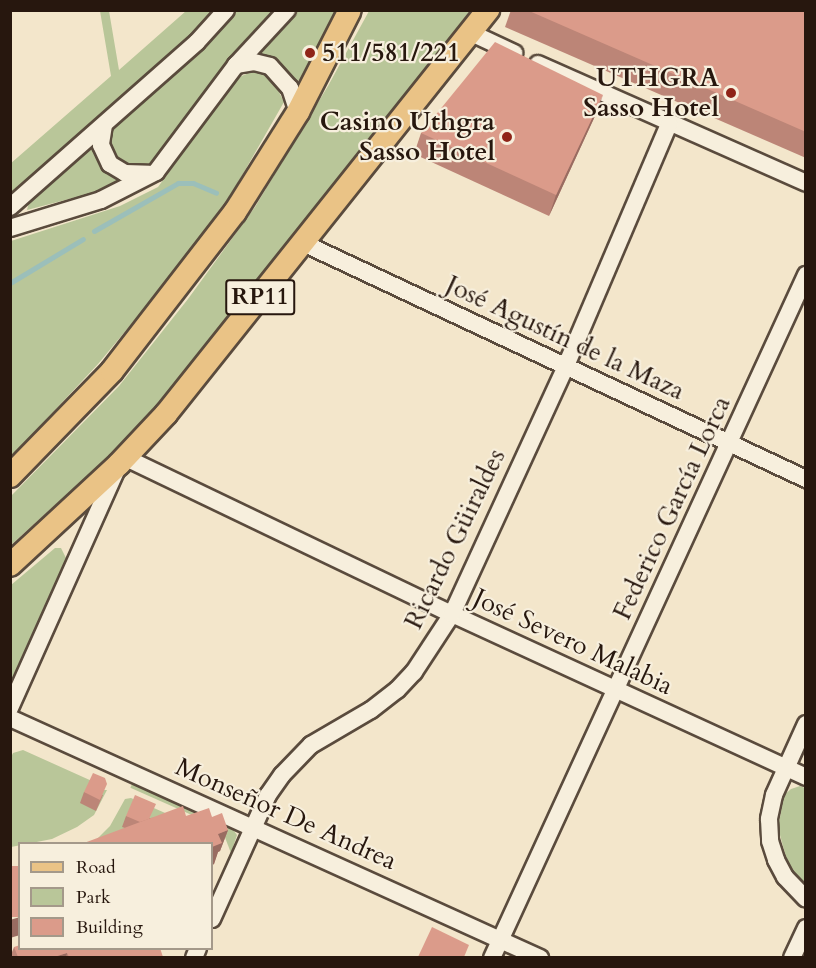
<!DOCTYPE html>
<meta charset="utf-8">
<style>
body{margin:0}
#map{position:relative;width:816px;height:968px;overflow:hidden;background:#f3e6cb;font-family:Cardo,serif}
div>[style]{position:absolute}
.green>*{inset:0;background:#b9c699;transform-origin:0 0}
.stream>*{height:5px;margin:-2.5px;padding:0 2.5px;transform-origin:2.5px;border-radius:2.5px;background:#9bbfba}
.roads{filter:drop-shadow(2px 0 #5a4b3d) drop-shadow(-2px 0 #5a4b3d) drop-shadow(0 2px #5a4b3d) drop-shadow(0 -2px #5a4b3d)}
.minor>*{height:16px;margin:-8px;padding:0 8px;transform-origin:8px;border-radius:8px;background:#f7efdd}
.major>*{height:22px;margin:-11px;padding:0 11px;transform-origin:11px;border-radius:11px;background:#eac386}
.wall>*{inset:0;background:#bc8577}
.shaded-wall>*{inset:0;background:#996c61}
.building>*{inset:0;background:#db9b8a;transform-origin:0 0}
.dots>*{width:16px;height:16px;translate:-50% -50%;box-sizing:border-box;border:3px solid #f7efdd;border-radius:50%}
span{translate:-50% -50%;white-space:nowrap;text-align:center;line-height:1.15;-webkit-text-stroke:4.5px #f7efdd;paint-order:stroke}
.shield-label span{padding:2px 4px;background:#f7efdd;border:2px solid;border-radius:4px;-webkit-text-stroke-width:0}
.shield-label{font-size:24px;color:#27170e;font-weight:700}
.poi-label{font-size:26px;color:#27170e;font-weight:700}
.left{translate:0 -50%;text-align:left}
.right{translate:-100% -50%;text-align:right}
.street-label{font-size:26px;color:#27170e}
.frame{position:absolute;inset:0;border:12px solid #27170e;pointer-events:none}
.legend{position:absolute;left:18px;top:842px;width:195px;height:108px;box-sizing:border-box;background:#f7efdd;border:2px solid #a4998a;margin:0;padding:8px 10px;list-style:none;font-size:18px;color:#27170e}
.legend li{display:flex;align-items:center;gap:12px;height:30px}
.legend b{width:30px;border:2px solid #a4998a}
</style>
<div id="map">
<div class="green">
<i style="clip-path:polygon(100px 11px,109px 11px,119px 70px,186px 11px,217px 11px,203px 27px,11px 197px,10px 164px,111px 76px)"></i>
<i style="clip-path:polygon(235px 11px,280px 11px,212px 83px,153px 163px,148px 166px,128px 168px,108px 152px,111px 128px,212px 36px)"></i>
<i style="clip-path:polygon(297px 11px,337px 11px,302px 82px,292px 78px,275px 61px,256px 51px)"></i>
<i style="clip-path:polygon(369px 11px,470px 11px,182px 378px,120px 446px,11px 545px,11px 496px,119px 386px,188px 299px,255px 207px,328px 86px)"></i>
<i style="clip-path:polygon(249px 73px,262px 73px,273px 80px,284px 102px,232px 193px,167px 281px,98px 364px,11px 457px,11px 241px,120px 206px,158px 187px,239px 77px)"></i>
<i style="clip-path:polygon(90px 149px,97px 151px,102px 166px,117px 178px,117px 183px,92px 193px,27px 210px,29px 202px)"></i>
<i style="clip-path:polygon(55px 548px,61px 548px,66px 558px,11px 681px,11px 585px)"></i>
<i style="clip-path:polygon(23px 750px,103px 786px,103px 790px,107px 790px,94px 815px,77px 827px,52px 839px,11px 847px,10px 759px,13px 753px)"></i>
<i style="left:132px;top:784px;width:90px;height:4px;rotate:24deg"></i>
<i style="clip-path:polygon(800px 786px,805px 788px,805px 887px,788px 864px,778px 828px,784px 795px,791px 789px)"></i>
<i style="clip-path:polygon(131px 798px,188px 823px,92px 844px,110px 826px,125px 799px)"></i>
<i style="clip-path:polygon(219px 822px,231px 827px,237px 835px,231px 853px)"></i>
</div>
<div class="stream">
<i style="left:94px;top:231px;width:97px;rotate:-29.7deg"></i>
<i style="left:178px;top:183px;width:15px"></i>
<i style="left:193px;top:183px;width:25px;rotate:23deg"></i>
<i style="left:10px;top:283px;width:85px;rotate:-31.1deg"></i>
</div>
<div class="roads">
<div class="minor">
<i style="left:469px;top:32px;width:50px;rotate:25deg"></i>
<i style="left:538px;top:64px;width:293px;rotate:23.9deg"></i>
<i style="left:236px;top:65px;width:75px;rotate:-47.2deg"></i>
<i style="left:104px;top:125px;width:20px;rotate:99deg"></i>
<i style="left:101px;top:145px;width:21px;rotate:65deg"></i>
<i style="left:110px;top:164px;width:17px;rotate:31deg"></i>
<i style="left:125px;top:173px;width:24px;rotate:2deg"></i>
<i style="left:10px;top:207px;width:249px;rotate:-41.4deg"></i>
<i style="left:197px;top:42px;width:43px;rotate:-47.8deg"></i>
<i style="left:10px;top:228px;width:95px;rotate:-17.1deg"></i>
<i style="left:101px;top:200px;width:62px;rotate:-27deg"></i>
<i style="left:156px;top:172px;width:134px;rotate:-53.2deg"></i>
<i style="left:236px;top:65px;width:18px;rotate:-9deg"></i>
<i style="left:254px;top:62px;width:16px;rotate:14deg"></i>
<i style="left:270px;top:66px;width:30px;rotate:48deg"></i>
<i style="left:290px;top:88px;width:25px;rotate:72deg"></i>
<i style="left:303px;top:243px;width:556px;rotate:25.14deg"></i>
<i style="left:126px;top:458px;width:361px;rotate:25.6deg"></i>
<i style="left:452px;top:614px;width:390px;rotate:24.7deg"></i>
<i style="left:10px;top:708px;width:260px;rotate:-65.9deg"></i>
<i style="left:10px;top:718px;width:582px;rotate:24.36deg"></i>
<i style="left:806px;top:724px;width:78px;rotate:114.3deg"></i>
<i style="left:774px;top:795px;width:25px;rotate:102deg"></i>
<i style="left:769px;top:819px;width:22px;rotate:87deg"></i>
<i style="left:770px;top:841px;width:20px;rotate:72deg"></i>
<i style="left:776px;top:860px;width:19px;rotate:62deg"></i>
<i style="left:785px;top:877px;width:30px;rotate:46deg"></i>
<i style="left:212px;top:919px;width:136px;rotate:-65.7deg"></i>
<i style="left:268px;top:795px;width:24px;rotate:-55deg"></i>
<i style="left:282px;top:775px;width:42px;rotate:-46deg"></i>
<i style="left:311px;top:745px;width:69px;rotate:-30.3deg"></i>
<i style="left:371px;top:710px;width:33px;rotate:-38deg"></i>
<i style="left:397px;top:690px;width:25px;rotate:-47deg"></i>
<i style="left:414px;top:672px;width:69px;rotate:-56.8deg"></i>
<i style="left:452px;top:614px;width:271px;rotate:-65.3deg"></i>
<i style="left:565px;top:368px;width:265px;rotate:-66.9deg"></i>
<i style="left:194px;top:958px;width:11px;rotate:-68deg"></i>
<i style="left:492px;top:958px;width:752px;rotate:-65.31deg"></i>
<i style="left:792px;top:958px;width:33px;rotate:-65deg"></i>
</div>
<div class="major">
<i style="left:10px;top:476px;width:146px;rotate:-45.8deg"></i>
<i style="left:112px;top:371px;width:201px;rotate:-52.3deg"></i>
<i style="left:235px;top:212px;width:118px;rotate:-57.8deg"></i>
<i style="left:298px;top:112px;width:114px;rotate:-63deg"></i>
<i style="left:10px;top:565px;width:149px;rotate:-42.8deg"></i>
<i style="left:119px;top:464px;width:69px;rotate:-46.8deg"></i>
<i style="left:166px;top:414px;width:517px;rotate:-51.44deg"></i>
</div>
</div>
<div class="wall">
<i style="clip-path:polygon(511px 10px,806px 10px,806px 158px,505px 27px)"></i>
<i style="clip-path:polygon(595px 116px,549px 216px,414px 154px,421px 133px)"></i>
<i style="clip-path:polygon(84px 792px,103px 795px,96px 811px,80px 803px)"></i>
<i style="clip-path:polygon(126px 816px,150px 818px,186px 816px,212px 817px,228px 830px,220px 851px,218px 852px,214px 864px,212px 865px,212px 843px,125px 828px,122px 827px)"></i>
<i style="clip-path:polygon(14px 947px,163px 957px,10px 957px)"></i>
</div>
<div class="shaded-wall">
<i style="clip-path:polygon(603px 95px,595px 116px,549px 216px,556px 195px)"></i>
<i style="clip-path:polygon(228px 830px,220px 851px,218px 852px,214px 864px,212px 865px,212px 847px,218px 834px)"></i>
<i style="clip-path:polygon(20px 917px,20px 935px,10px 938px,10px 920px)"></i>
<i style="clip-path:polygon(67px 953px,66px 957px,54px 957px)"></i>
</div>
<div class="building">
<i style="clip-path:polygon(527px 10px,806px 10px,806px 132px)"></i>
<i style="clip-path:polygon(495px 42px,603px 95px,556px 195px,421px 133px)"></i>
<i style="clip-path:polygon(93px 773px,105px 778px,107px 784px,100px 800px,84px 792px)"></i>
<i style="clip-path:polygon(135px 795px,156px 804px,149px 819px,140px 822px,126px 816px)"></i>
<i style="clip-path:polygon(183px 806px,186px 816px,209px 808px,212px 817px,222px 813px,228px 830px,218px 834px,222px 843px,212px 847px,212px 843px,84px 843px)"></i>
<i style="left:20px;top:866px;width:51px;height:11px;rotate:90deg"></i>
<i style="clip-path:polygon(432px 927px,469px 945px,464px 957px,418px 957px)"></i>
<i style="clip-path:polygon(20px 945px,20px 948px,160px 948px,163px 957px,69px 957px,67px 953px,54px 957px,18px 957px,14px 947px)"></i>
</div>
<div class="dots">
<i style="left:310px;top:53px;background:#8f2418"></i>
<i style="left:731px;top:93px;background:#8f2418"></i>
<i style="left:507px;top:137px;background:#8f2418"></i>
</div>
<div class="shield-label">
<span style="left:260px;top:297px">RP11</span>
</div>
<div class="poi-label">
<span class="left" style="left:322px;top:53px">511/581/221</span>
<span class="right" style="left:719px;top:93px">UTHGRA<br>Sasso Hotel</span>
<span class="right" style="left:495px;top:137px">Casino Uthgra<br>Sasso Hotel</span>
</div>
<div class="street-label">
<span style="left:565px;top:338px;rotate:25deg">José Agustín de la Maza</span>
<span style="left:672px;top:508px;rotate:-65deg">Federico García Lorca</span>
<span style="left:455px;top:539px;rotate:-64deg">Ricardo Güiraldes</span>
<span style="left:573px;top:642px;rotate:25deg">José Severo Malabia</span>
<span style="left:286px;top:814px;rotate:24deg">Monseñor De Andrea</span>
</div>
<div class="frame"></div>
<ul class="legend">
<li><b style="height:8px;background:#eac386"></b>Road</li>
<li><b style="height:16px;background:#b9c699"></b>Park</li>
<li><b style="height:16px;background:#db9b8a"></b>Building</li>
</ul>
</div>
